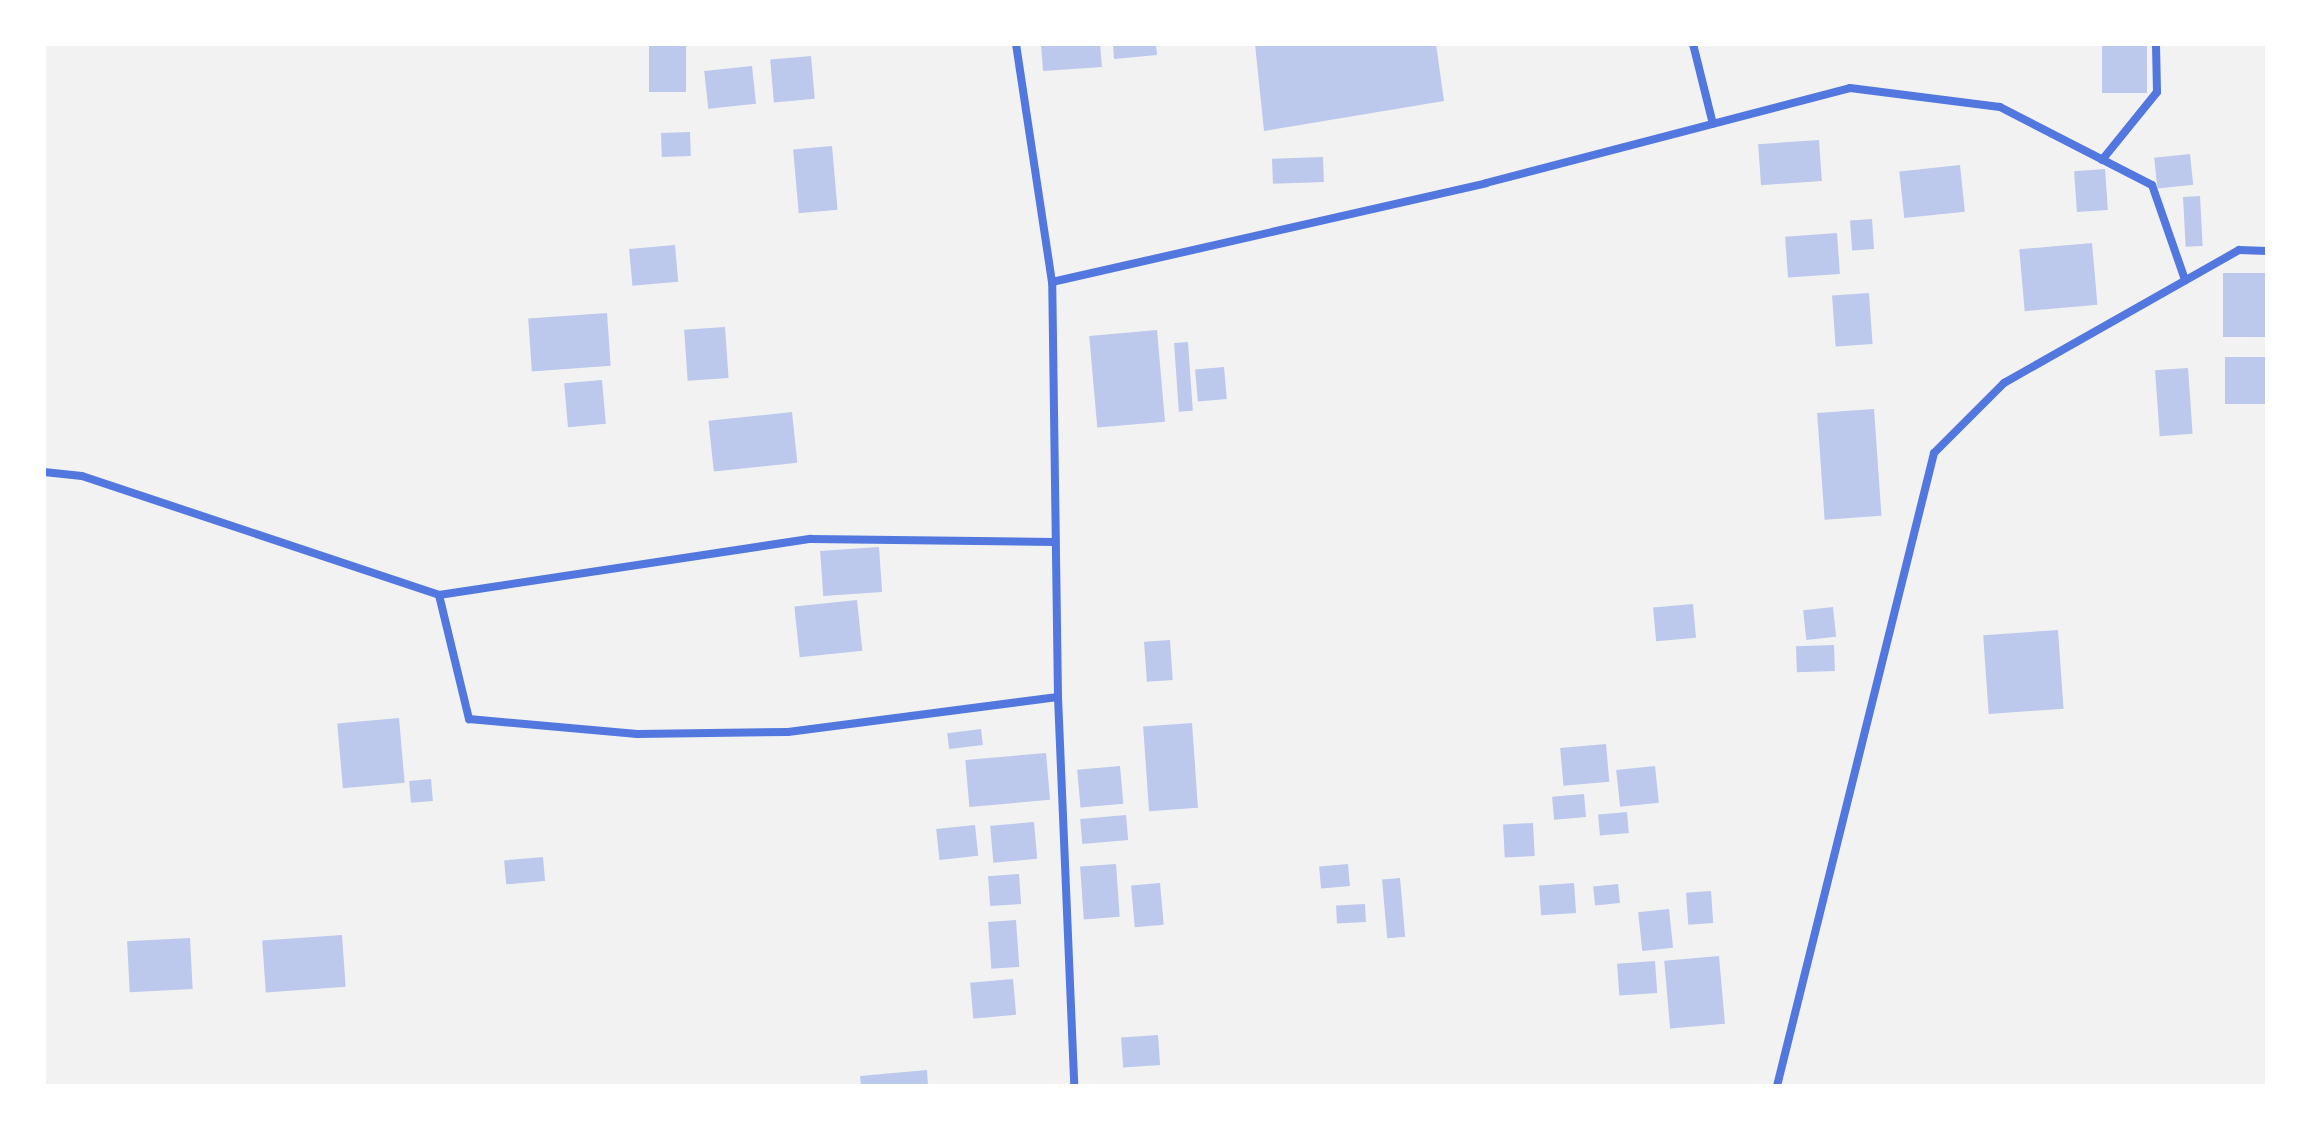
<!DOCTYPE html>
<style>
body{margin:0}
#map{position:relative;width:2311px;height:1130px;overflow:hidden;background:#f2f2f2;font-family:Figtree,sans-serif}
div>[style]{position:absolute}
.building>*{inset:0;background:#bdc9ec;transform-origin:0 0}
.minor>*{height:8px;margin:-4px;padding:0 4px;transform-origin:4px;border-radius:4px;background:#5277de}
span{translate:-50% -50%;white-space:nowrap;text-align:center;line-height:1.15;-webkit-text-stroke:8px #fff;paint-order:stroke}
.frame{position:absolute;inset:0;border:46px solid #fff;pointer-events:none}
</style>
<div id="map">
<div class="building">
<i style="left:649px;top:44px;width:37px;height:48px"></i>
<i style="clip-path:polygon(1041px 44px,1100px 44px,1102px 67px,1043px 71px)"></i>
<i style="clip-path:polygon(1113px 44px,1156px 44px,1157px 55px,1114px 59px)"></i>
<i style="clip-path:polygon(1255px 44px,1436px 44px,1444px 101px,1264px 131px)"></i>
<i style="left:2102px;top:44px;width:45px;height:49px"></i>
<i style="left:811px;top:56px;width:43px;height:41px;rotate:85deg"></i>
<i style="left:752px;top:66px;width:38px;height:48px;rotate:84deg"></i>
<i style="left:690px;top:132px;width:24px;height:29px;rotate:88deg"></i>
<i style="left:1819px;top:140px;width:41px;height:61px;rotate:86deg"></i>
<i style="left:832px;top:146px;width:64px;height:39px;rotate:85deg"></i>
<i style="left:2190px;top:154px;width:31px;height:36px;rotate:84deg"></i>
<i style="left:1323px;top:157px;width:25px;height:51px;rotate:88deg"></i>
<i style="left:1960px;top:165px;width:47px;height:61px;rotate:84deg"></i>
<i style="left:2105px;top:169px;width:41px;height:31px;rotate:86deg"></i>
<i style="left:2200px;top:196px;width:50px;height:17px;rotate:87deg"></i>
<i style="left:1872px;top:219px;width:30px;height:22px;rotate:86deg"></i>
<i style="left:1837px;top:233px;width:41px;height:52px;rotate:86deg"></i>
<i style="left:2092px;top:243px;width:62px;height:73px;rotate:85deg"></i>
<i style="left:675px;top:245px;width:37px;height:46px;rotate:85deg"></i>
<i style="left:2267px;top:273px;width:64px;height:44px;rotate:90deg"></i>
<i style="left:1869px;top:293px;width:51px;height:37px;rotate:86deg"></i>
<i style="left:607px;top:313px;width:53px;height:79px;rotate:86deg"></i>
<i style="left:725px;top:327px;width:51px;height:41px;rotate:86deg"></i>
<i style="left:1157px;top:330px;width:92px;height:68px;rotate:85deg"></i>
<i style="left:1188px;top:342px;width:69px;height:14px;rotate:86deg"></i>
<i style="left:2267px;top:357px;width:47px;height:42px;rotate:90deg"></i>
<i style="left:1224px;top:367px;width:32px;height:29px;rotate:85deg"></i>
<i style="left:2188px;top:368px;width:66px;height:33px;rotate:86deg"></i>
<i style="left:602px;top:380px;width:44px;height:38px;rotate:85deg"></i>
<i style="left:1874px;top:409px;width:107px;height:57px;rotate:86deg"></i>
<i style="left:792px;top:412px;width:51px;height:84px;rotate:84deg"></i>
<i style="left:879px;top:547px;width:45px;height:59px;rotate:86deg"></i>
<i style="left:857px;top:600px;width:51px;height:63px;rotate:84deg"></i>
<i style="left:1693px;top:604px;width:34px;height:40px;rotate:85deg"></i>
<i style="left:1833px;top:607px;width:30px;height:30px;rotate:84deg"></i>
<i style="left:2058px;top:630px;width:79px;height:75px;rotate:86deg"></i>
<i style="left:1170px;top:640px;width:40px;height:26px;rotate:86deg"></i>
<i style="left:1834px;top:645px;width:26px;height:38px;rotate:88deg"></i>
<i style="left:399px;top:718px;width:65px;height:62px;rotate:85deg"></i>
<i style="left:1192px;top:723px;width:85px;height:49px;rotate:86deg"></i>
<i style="left:981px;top:729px;width:16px;height:34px;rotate:83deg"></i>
<i style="left:1606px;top:744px;width:38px;height:46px;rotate:85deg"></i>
<i style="left:1046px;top:753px;width:47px;height:81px;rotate:85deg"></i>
<i style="left:1120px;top:766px;width:38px;height:43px;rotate:85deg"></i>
<i style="left:1655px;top:766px;width:37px;height:39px;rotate:84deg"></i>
<i style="left:431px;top:779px;width:22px;height:22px;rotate:85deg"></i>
<i style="left:1584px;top:794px;width:23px;height:32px;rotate:85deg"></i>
<i style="left:1627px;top:812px;width:21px;height:29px;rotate:85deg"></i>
<i style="left:1126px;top:815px;width:25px;height:46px;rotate:85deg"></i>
<i style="left:1034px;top:822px;width:37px;height:44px;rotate:85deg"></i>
<i style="left:1533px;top:823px;width:33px;height:30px;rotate:87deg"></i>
<i style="left:975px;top:825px;width:31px;height:39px;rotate:84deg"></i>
<i style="left:543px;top:857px;width:24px;height:39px;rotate:85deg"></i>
<i style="left:1116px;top:864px;width:53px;height:36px;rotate:86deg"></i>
<i style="left:1348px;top:864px;width:22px;height:29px;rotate:85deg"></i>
<i style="left:1019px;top:874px;width:30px;height:31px;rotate:86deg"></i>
<i style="left:1400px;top:878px;width:59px;height:18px;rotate:85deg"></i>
<i style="left:1160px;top:883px;width:42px;height:29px;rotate:85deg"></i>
<i style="left:1574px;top:883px;width:30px;height:35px;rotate:86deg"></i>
<i style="left:1618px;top:884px;width:19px;height:25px;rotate:84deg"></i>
<i style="left:1711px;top:891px;width:32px;height:25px;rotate:86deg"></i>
<i style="left:1365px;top:904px;width:18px;height:29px;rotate:87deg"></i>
<i style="left:1669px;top:909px;width:39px;height:31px;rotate:84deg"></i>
<i style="left:1016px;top:920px;width:47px;height:28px;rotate:86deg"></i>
<i style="left:342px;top:935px;width:52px;height:80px;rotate:86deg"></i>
<i style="left:190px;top:938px;width:51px;height:63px;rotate:87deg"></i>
<i style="left:1719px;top:956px;width:68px;height:55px;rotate:85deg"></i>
<i style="left:1655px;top:961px;width:32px;height:38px;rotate:86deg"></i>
<i style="left:1013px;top:979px;width:36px;height:43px;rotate:85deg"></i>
<i style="left:1158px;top:1035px;width:30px;height:37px;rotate:86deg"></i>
<i style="clip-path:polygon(927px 1070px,928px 1086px,861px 1086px,860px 1076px)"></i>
</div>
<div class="minor">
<i style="left:1016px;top:44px;width:241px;rotate:81.4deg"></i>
<i style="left:1693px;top:44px;width:82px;rotate:76deg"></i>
<i style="left:2102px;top:160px;width:87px;rotate:-51deg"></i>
<i style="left:2157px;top:92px;width:48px;rotate:-91.2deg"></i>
<i style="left:44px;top:472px;width:38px;rotate:6deg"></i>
<i style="left:82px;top:476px;width:376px;rotate:18.4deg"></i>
<i style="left:439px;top:595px;width:128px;rotate:76.4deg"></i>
<i style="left:469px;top:719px;width:169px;rotate:5.1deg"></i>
<i style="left:637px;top:734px;width:151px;rotate:-0.8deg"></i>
<i style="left:788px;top:732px;width:272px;rotate:-7.4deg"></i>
<i style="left:1058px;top:697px;width:389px;rotate:87.6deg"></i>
<i style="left:439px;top:595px;width:376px;rotate:-8.6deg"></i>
<i style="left:811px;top:539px;width:244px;rotate:0.7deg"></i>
<i style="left:1058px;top:697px;width:415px;rotate:-90.8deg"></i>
<i style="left:1052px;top:282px;width:445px;rotate:-12.8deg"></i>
<i style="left:1486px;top:183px;width:376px;rotate:-14.6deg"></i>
<i style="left:1850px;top:88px;width:151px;rotate:7.2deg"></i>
<i style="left:2000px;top:107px;width:171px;rotate:27.2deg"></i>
<i style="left:2152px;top:185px;width:101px;rotate:70.8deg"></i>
<i style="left:1777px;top:1086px;width:652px;rotate:-76.07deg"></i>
<i style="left:1934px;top:453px;width:99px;rotate:-45deg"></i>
<i style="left:2004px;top:383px;width:270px;rotate:-29.5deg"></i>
<i style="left:2239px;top:250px;width:28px;rotate:2deg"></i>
</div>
<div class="frame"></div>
</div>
